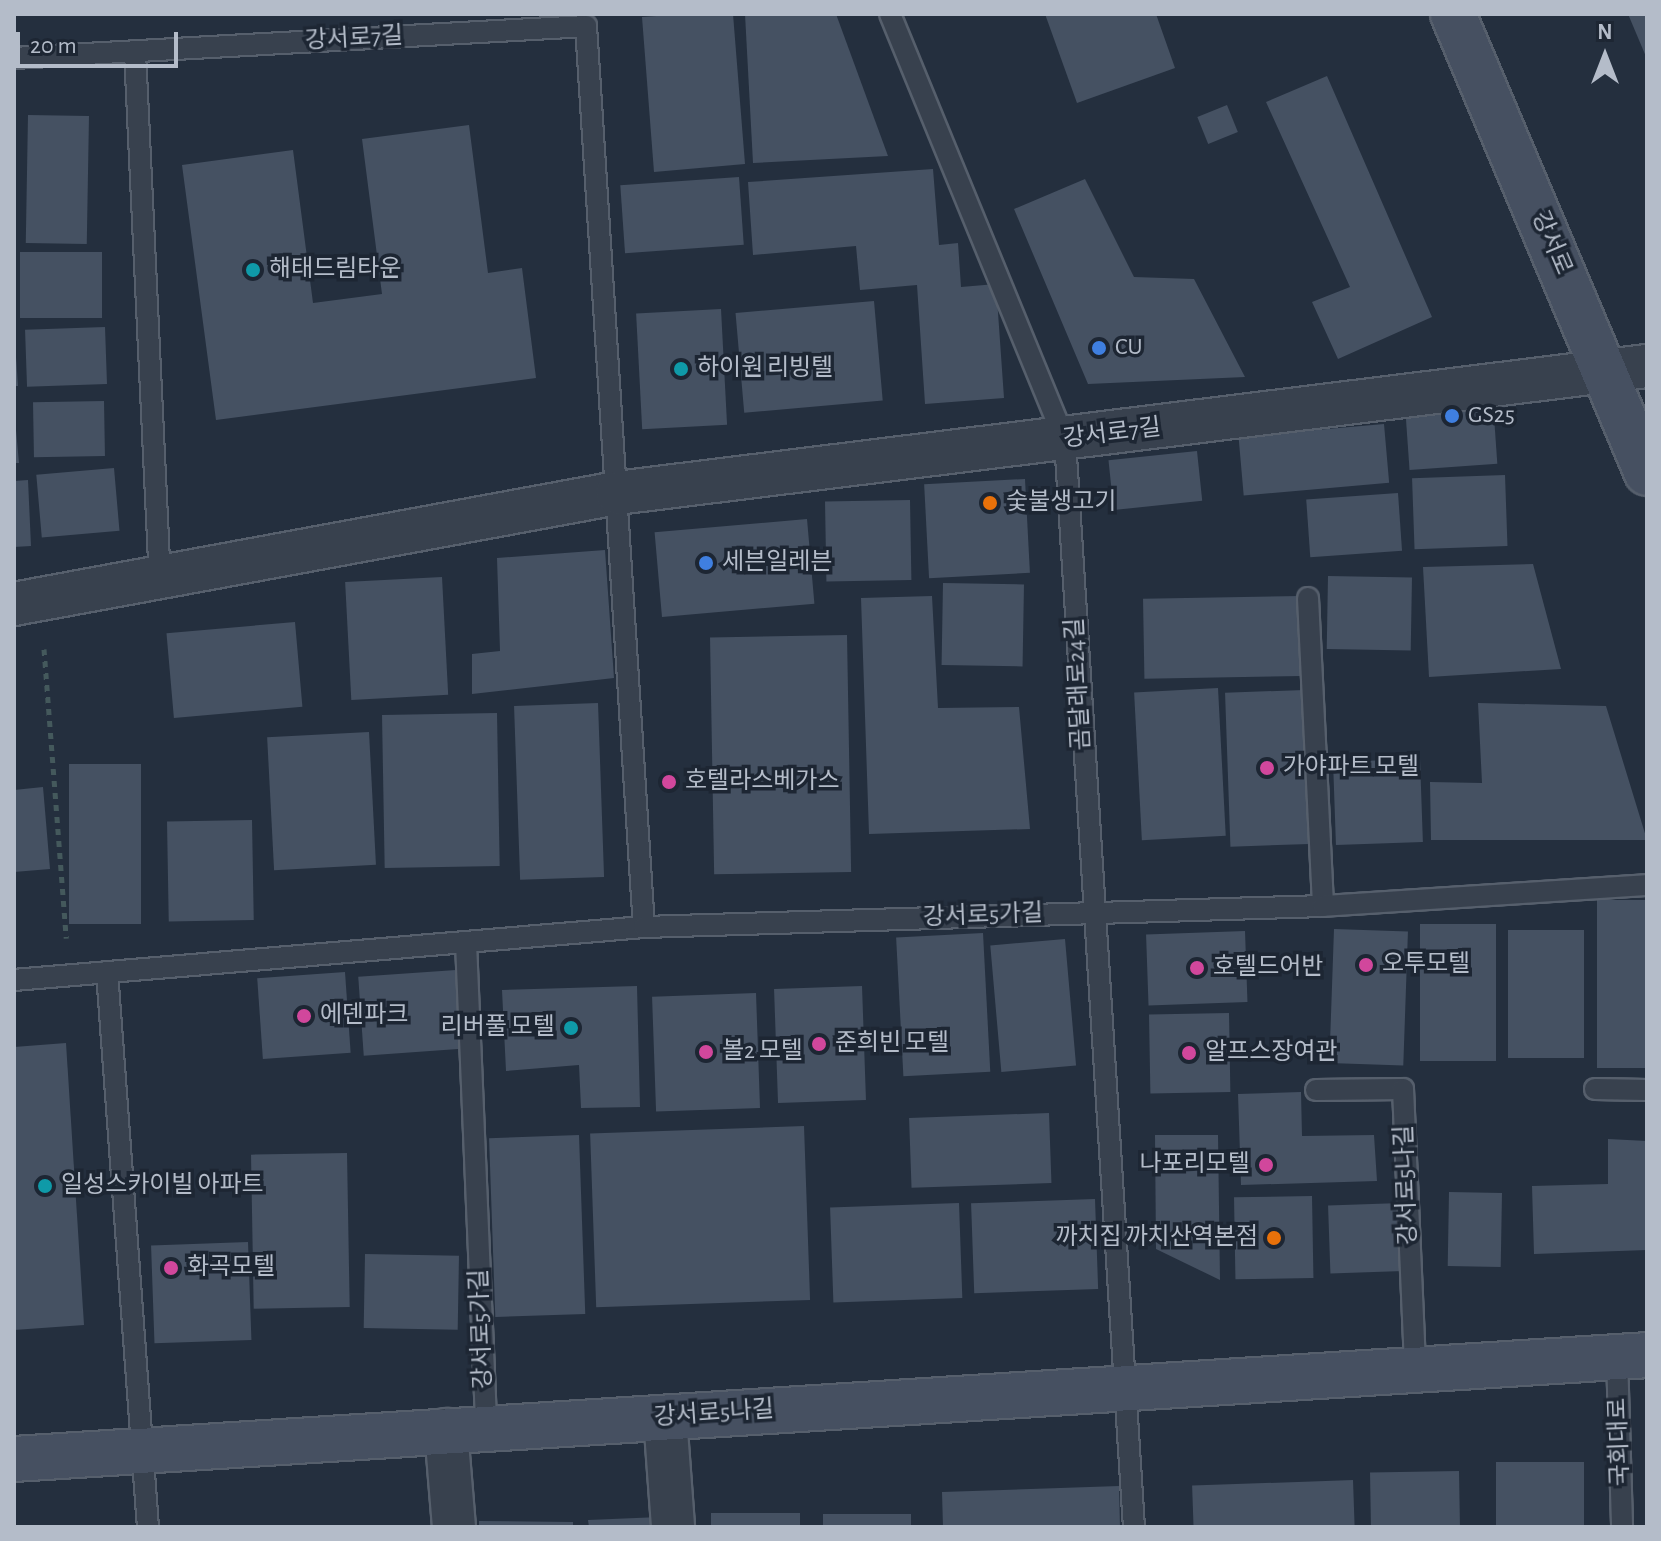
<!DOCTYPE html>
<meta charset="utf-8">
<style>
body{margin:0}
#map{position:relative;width:1661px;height:1541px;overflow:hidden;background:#242f3e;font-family:"Alegreya Sans","Noto Sans KR",sans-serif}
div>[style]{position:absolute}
.building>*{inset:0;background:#455162;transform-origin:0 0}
.path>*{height:5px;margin-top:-2.5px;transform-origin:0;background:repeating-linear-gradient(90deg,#44595c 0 6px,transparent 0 12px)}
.roads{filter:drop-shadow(2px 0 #565f6c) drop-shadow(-2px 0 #565f6c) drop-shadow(0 2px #565f6c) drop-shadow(0 -2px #565f6c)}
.lane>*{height:20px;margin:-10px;padding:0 10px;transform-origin:10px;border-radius:10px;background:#38414e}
.street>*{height:42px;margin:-21px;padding:0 21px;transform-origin:21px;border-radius:21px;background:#38414e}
.secondary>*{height:44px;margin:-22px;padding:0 22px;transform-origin:22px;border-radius:22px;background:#465061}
.dots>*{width:22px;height:22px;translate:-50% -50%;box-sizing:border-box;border:4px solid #1d2633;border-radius:50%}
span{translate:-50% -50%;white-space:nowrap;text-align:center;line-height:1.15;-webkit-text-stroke:7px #1d2633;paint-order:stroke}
.street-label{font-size:24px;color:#b4bcc9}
.poi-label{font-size:24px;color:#b4bcc9}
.left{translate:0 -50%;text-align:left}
.right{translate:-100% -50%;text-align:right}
.frame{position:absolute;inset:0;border:16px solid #b4bcc9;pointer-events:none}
.north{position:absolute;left:1565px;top:16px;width:80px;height:80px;-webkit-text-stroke:6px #1d2633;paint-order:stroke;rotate:0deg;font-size:22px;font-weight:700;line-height:32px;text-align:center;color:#b4bcc9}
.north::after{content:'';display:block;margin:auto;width:28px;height:36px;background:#b4bcc9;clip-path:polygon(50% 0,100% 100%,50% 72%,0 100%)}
.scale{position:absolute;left:16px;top:32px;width:162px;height:36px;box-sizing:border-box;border:4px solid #b4bcc9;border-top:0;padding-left:10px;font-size:24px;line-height:28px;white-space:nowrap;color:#b4bcc9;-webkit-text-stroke:6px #1d2633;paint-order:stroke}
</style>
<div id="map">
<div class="building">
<i style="clip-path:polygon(685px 14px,733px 14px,745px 164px,654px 172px,642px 17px)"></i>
<i style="clip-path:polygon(745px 14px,836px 14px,888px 156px,753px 163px)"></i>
<i style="clip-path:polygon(1045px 14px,1156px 14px,1175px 68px,1077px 103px)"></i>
<i style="clip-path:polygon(1628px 14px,1647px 14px,1647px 59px)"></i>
<i style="clip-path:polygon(1327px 76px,1432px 317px,1338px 359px,1312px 302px,1350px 287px,1266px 102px)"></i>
<i style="left:1227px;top:105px;width:29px;height:32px;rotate:68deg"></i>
<i style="left:28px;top:115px;width:61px;height:128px;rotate:1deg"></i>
<i style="clip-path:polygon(469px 125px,488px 273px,522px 268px,536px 378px,216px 420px,182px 165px,293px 150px,313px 303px,382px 294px,362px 139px)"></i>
<i style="clip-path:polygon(933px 169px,939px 245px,958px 243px,961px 287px,996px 284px,1004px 398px,925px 404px,917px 285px,860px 290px,856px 246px,753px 255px,748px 182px)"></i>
<i style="left:739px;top:177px;width:68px;height:119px;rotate:86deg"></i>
<i style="clip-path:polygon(1085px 179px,1134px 277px,1194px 279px,1245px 377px,1088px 384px,1014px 209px)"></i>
<i style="left:102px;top:252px;width:66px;height:82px;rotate:90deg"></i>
<i style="left:874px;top:301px;width:100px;height:139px;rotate:85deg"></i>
<i style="left:721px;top:309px;width:116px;height:85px;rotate:87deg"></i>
<i style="left:105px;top:327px;width:57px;height:80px;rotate:88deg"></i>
<i style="clip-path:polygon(14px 357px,16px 357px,18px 386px,14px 386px)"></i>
<i style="left:104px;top:401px;width:55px;height:71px;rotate:89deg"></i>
<i style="left:1493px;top:402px;width:62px;height:88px;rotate:86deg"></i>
<i style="clip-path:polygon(14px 408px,19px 463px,14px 463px)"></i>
<i style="left:1384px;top:424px;width:59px;height:146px;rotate:85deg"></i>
<i style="left:1197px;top:451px;width:50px;height:89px;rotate:84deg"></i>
<i style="left:114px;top:468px;width:63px;height:78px;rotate:85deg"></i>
<i style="left:1505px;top:475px;width:71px;height:93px;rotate:88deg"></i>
<i style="left:1025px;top:479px;width:94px;height:101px;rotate:87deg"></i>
<i style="clip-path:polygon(28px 480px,31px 546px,14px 547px,14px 481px)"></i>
<i style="left:1398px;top:493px;width:58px;height:92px;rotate:86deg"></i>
<i style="left:910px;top:500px;width:80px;height:85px;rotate:89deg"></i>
<i style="left:807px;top:519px;width:85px;height:153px;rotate:85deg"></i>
<i style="clip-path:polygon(605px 550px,614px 678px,472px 694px,472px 654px,500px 651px,497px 558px)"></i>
<i style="clip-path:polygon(1533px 564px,1561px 669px,1429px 677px,1423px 567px)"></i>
<i style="left:1328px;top:576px;width:84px;height:73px;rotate:1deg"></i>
<i style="left:442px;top:577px;width:118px;height:97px;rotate:87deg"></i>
<i style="left:943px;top:583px;width:81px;height:82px;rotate:1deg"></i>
<i style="clip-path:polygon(932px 596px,938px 708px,1019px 707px,1030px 829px,869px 834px,861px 598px)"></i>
<i style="left:1300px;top:596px;width:80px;height:157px;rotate:89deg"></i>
<i style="left:295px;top:622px;width:85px;height:129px;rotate:85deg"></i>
<i style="left:847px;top:635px;width:237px;height:137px;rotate:89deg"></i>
<i style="left:1218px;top:688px;width:148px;height:84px;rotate:87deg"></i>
<i style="left:1304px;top:690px;width:154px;height:79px;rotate:88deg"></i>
<i style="left:598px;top:703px;width:174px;height:84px;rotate:88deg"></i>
<i style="clip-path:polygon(1478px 703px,1606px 706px,1647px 840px,1431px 840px,1430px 782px,1482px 783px)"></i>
<i style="left:497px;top:713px;width:153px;height:115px;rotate:89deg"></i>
<i style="left:369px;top:732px;width:133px;height:102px;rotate:87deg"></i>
<i style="left:1420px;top:759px;width:83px;height:87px;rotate:88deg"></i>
<i style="left:69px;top:764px;width:72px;height:160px"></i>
<i style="clip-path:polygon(43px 787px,50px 869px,14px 872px,14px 790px)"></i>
<i style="left:252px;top:820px;width:100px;height:85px;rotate:89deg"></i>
<i style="left:1647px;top:900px;width:168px;height:50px;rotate:90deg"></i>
<i style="left:1420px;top:924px;width:76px;height:137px"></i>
<i style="left:1334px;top:929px;width:74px;height:134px;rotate:2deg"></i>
<i style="left:1584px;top:930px;width:128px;height:76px;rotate:90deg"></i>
<i style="left:1245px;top:931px;width:71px;height:99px;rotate:88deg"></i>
<i style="left:983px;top:933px;width:139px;height:87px;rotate:87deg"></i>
<i style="left:1065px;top:939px;width:127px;height:75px;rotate:85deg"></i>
<i style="left:456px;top:970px;width:79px;height:98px;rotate:86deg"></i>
<i style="left:345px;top:972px;width:81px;height:88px;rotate:86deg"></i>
<i style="clip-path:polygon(637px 986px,640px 1107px,581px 1108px,579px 1065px,506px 1071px,502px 990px)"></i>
<i style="left:862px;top:986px;width:114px;height:88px;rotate:88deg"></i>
<i style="left:756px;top:993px;width:115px;height:104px;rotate:88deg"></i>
<i style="left:1229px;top:1013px;width:79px;height:80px;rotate:89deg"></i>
<i style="clip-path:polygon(66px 1043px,84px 1325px,14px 1330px,14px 1047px)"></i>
<i style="clip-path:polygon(1301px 1092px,1302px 1136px,1374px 1135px,1377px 1181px,1241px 1185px,1238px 1094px)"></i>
<i style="left:1049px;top:1113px;width:70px;height:140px;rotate:88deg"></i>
<i style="left:804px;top:1126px;width:174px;height:214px;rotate:88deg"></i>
<i style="left:579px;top:1135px;width:179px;height:90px;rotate:88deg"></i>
<i style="clip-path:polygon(1155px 1135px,1218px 1135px,1220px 1280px,1156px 1249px)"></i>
<i style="clip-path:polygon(1608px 1139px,1647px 1141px,1647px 1250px,1534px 1254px,1532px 1186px,1608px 1184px)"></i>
<i style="left:347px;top:1153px;width:154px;height:96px;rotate:89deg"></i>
<i style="left:1449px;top:1192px;width:53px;height:74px;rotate:1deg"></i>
<i style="left:1312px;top:1196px;width:82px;height:78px;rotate:89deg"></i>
<i style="left:1095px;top:1199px;width:90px;height:124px;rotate:88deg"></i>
<i style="left:959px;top:1203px;width:95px;height:129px;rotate:88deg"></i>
<i style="left:1401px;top:1203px;width:68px;height:73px;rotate:88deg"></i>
<i style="left:248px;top:1242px;width:98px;height:97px;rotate:88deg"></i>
<i style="left:365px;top:1254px;width:94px;height:74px;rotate:1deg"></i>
<i style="left:1496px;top:1462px;width:88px;height:65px"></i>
<i style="left:1459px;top:1471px;width:56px;height:89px;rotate:89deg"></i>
<i style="left:1353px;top:1480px;width:47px;height:161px;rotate:88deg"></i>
<i style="clip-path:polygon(1119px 1486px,1120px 1527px,943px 1527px,942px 1492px)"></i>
<i style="left:800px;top:1513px;width:14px;height:89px;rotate:90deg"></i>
<i style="left:911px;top:1514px;width:13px;height:88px;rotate:90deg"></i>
<i style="clip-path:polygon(660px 1517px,661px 1527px,589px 1527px,588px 1520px)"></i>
<i style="clip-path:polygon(479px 1521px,573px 1522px,573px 1527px,479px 1527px)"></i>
</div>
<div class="path">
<i style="left:44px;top:649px;width:290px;rotate:85.6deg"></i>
</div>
<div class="roads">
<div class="lane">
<i style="left:890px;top:14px;width:461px;rotate:67.7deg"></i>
<i style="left:1065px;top:440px;width:1089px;rotate:86.37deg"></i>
<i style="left:135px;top:52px;width:531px;rotate:87.3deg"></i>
<i style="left:14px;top:58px;width:573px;rotate:-3.2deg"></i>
<i style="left:586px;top:26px;width:903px;rotate:86.32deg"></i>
<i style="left:1308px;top:598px;width:308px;rotate:87.2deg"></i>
<i style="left:466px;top:943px;width:485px;rotate:87.6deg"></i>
<i style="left:107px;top:972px;width:557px;rotate:85.78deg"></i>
<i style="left:14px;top:980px;width:632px;rotate:-4.81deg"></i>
<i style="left:644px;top:927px;width:679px;rotate:-1.77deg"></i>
<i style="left:1323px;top:906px;width:325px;rotate:-3.7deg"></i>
<i style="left:1595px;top:1089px;width:52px;rotate:1.1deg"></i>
<i style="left:1316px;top:1090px;width:87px;rotate:-0.7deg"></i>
<i style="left:1403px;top:1089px;width:280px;rotate:87.5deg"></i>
<i style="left:1617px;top:1356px;width:171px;rotate:88.3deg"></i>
</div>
<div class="street">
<i style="left:14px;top:604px;width:613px;rotate:-10.43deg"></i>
<i style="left:617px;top:493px;width:1038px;rotate:-7.03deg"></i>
<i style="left:665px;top:1417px;width:110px;rotate:85.8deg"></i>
<i style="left:446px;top:1430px;width:97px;rotate:85.3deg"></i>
</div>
<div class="secondary">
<i style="left:1453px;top:14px;width:498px;rotate:67.1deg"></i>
<i style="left:14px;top:1459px;width:1636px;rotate:-3.64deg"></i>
</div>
</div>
<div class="dots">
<i style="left:253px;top:270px;background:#0f9aa8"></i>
<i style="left:1099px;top:348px;background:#3f7fe0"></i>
<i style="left:681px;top:369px;background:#0f9aa8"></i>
<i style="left:1452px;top:416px;background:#3f7fe0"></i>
<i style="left:990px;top:503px;background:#e8710a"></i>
<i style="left:706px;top:563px;background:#3f7fe0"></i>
<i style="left:1267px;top:768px;background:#d1479c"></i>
<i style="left:669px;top:782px;background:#d1479c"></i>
<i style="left:1366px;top:965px;background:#d1479c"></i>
<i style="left:1197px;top:968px;background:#d1479c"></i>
<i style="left:304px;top:1016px;background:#d1479c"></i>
<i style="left:571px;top:1028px;background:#0f9aa8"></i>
<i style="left:819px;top:1044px;background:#d1479c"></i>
<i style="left:706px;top:1052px;background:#d1479c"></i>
<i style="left:1189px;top:1053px;background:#d1479c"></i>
<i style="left:1266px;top:1165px;background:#d1479c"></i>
<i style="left:45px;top:1186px;background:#0f9aa8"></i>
<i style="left:1274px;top:1238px;background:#e8710a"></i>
<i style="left:171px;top:1268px;background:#d1479c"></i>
</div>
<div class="street-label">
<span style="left:354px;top:39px;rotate:-3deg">강서로7길</span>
<span style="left:1551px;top:243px;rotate:67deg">강서로</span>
<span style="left:1112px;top:434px;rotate:-7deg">강서로7길</span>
<span style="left:1079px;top:684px;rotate:-93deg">곰달래로24길</span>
<span style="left:983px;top:916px;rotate:-2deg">강서로5가길</span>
<span style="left:1407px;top:1185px;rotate:-92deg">강서로5나길</span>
<span style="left:482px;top:1329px;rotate:-92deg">강서로5가길</span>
<span style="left:714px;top:1414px;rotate:-4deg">강서로5나길</span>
<span style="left:1620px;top:1442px;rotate:-92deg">국회대로</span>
</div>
<div class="poi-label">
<span class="left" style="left:269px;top:270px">해태드림타운</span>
<span class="left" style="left:1115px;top:348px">CU</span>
<span class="left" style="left:697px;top:369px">하이원 리빙텔</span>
<span class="left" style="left:1468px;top:416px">GS25</span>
<span class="left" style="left:1006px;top:503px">숯불생고기</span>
<span class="left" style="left:722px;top:563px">세븐일레븐</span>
<span class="left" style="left:1283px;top:768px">가야파트 모텔</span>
<span class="left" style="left:685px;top:782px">호텔라스베가스</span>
<span class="left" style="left:1382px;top:965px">오투모텔</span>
<span class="left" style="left:1213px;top:968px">호텔드어반</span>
<span class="left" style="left:320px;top:1016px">에덴파크</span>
<span class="right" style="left:555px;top:1028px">리버풀 모텔</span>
<span class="left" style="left:835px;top:1044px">준희빈 모텔</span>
<span class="left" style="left:722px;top:1052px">볼2 모텔</span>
<span class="left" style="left:1205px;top:1053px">알프스장여관</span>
<span class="right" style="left:1250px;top:1165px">나포리모텔</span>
<span class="left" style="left:61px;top:1186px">일성스카이빌 아파트</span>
<span class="right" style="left:1258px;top:1238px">까치집 까치산역본점</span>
<span class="left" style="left:187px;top:1268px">화곡모텔</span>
</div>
<div class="frame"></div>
<div class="north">N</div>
<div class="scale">20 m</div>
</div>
